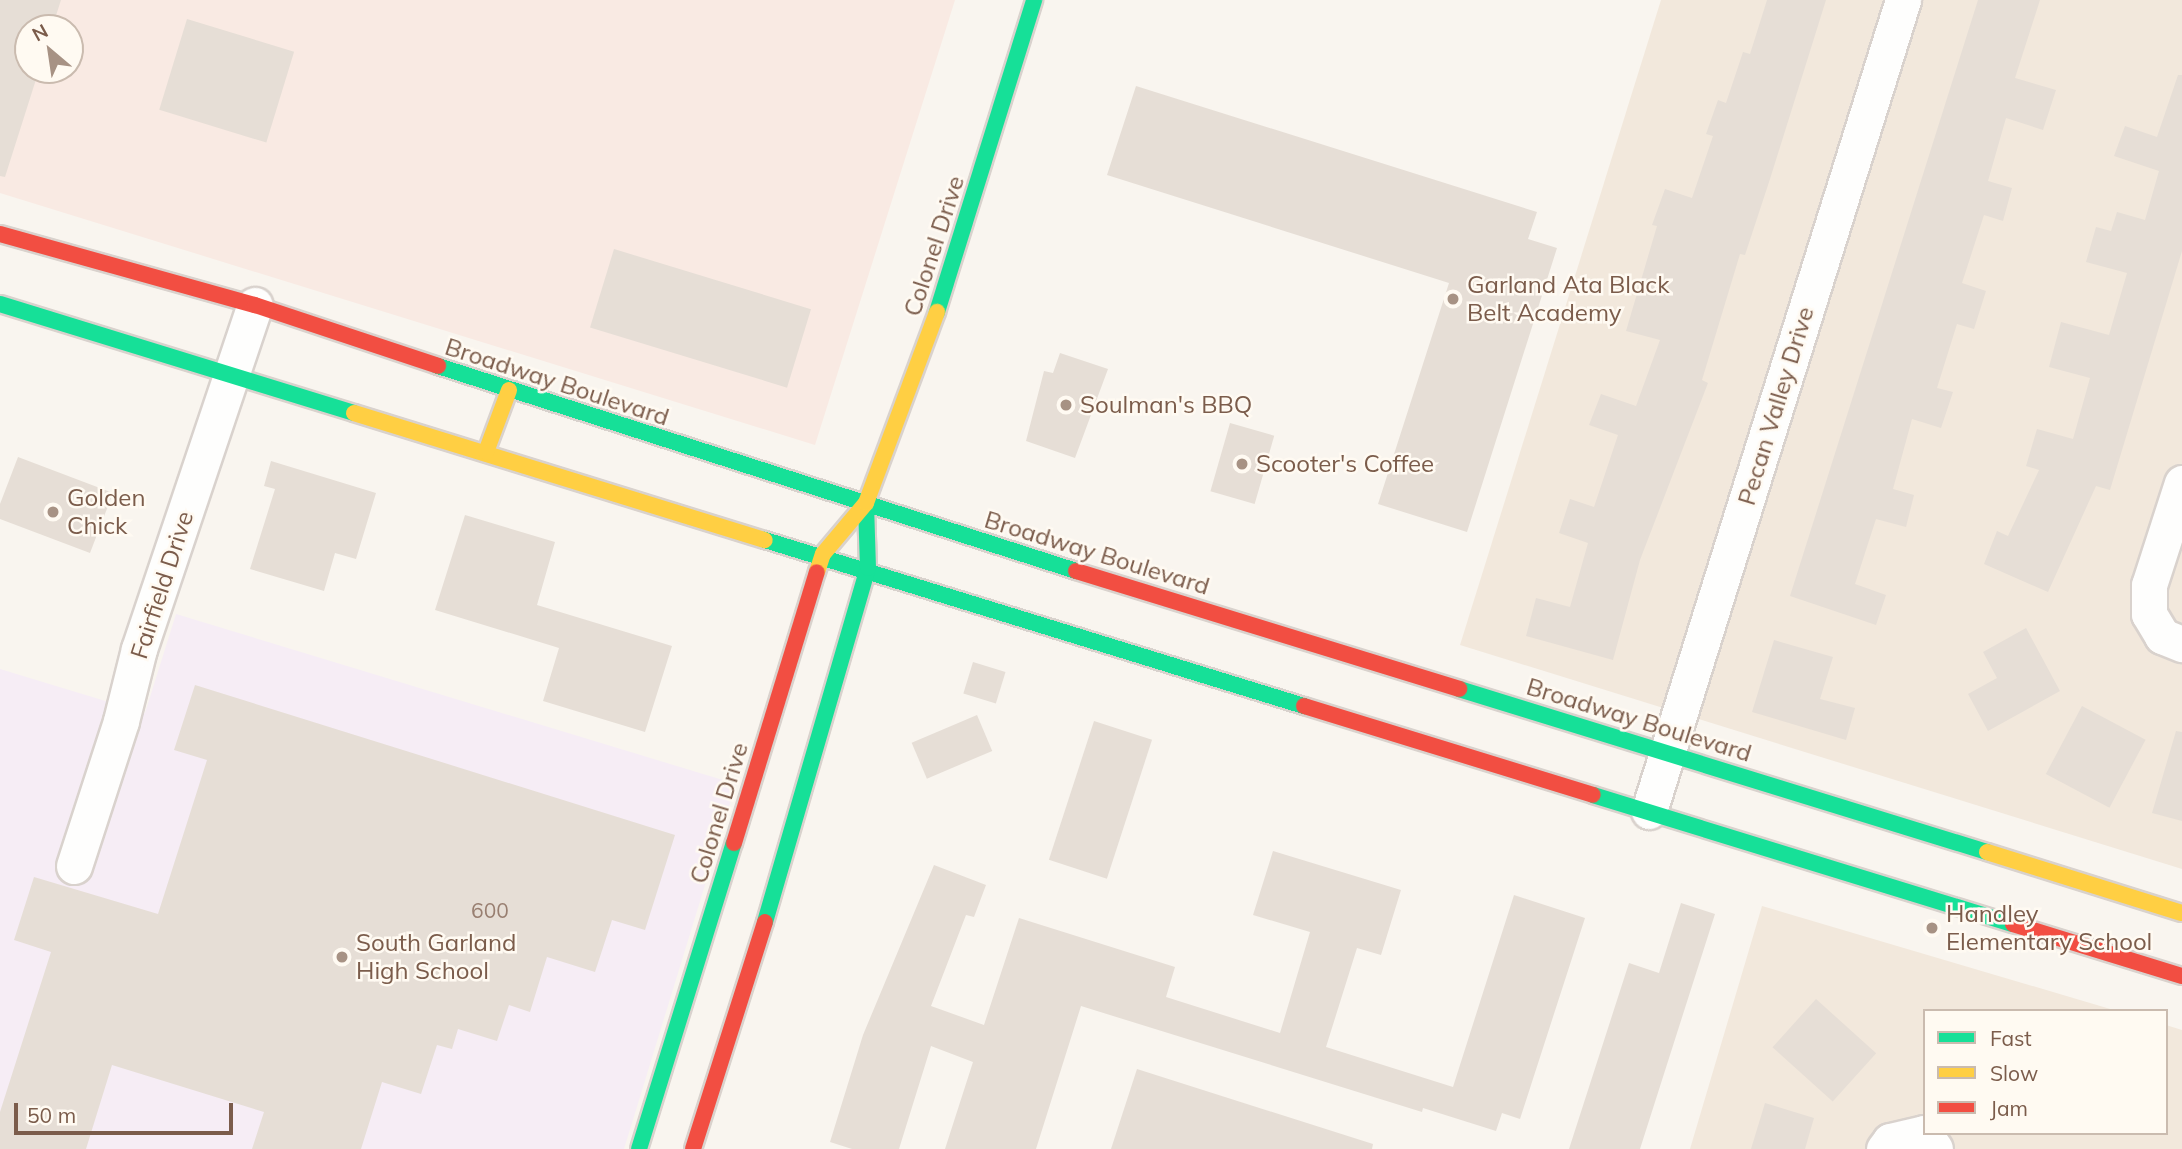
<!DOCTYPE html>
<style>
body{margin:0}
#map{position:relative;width:2182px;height:1149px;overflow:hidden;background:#f9f5ef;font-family:Mulish,sans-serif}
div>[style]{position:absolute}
.residential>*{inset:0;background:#f2e8dc}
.commercial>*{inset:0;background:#f9eae3}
.education>*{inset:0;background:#f6edf5}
.building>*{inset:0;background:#e6ded6;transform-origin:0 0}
.roads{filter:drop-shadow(2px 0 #d9d2cd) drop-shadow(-2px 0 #d9d2cd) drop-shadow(0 2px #d9d2cd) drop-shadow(0 -2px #d9d2cd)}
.street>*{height:35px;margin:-17.5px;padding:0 17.5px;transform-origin:17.5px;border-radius:17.5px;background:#fefefd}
.fast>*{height:16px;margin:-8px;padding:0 8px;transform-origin:8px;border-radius:8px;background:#16e098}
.slow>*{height:16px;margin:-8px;padding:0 8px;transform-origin:8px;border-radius:8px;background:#ffcf43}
.jam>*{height:16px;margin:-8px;padding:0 8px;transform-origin:8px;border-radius:8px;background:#f24e42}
.dots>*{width:19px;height:19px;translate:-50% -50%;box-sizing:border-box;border:4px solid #fffaf2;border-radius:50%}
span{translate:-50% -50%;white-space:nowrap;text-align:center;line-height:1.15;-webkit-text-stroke:5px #fffaf2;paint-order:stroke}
.number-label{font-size:21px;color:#987e70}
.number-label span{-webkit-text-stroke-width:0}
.street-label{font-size:24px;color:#7b5c4b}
.poi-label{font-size:24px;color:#7b5c4b}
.left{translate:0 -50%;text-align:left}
.legend{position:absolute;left:1923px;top:1009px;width:245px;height:126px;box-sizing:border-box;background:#fffaf2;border:2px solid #cabbaf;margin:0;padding:9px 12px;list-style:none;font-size:21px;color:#7b5c4b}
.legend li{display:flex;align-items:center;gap:14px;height:35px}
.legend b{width:35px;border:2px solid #cabbaf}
.north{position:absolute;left:14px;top:14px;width:70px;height:70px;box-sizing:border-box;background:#fffaf2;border:2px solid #cabbaf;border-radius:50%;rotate:331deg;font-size:19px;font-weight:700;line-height:28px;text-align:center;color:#7b5c4b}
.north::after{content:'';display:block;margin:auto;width:24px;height:32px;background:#a79284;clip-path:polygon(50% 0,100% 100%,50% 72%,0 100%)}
.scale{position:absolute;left:14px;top:1103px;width:219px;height:32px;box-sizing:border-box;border:4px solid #7b5c4b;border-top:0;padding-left:9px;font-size:21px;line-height:24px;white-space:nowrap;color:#7b5c4b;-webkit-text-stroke:5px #fffaf2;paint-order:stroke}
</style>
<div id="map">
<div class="residential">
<i style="clip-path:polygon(1661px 0,2182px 0,2182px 869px,1460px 645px)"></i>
<i style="clip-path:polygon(1762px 906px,2117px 1011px,1925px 1011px,1925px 1133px,2166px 1133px,2166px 1025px,2182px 1030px,2182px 1149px,1690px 1149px)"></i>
</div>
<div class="commercial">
<i style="clip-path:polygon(evenodd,0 0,955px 0,815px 445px,0 193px,0 0,28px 28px,70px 28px,70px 70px,28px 70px,28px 28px)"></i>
</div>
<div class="education">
<i style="clip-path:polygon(176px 614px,736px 784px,624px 1149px,0 1149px,0 669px,145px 713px)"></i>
</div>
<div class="building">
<i style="clip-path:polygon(0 0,61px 0,52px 28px,28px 28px,28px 70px,39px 70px,5px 177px,0 176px)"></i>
<i style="clip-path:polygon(1767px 0,1826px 0,1770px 179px,1745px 255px,1740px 254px,1702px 380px,1708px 383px,1640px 560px,1613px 660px,1526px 636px,1536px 598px,1570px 607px,1588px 543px,1559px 533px,1570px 499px,1594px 507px,1618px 435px,1589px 425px,1601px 394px,1636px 406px,1660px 340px,1626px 331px,1657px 226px,1652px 225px,1665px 189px,1692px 198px,1713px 136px,1706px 134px,1718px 100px,1726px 103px,1743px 52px,1750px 54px)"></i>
<i style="clip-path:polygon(1978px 0,2040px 0,2015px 78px,2056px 90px,2043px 130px,2006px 118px,1988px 181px,2012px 188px,2003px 221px,1984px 215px,1962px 283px,1986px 291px,1974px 329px,1957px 324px,1937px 388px,1953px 392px,1941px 428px,1912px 419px,1893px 489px,1914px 495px,1906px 527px,1876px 519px,1855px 584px,1886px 595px,1876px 625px,1790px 596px)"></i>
<i style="left:187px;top:19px;width:112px;height:95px;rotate:17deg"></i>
<i style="clip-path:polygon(2178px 75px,2182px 75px,2182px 251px,2110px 490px,2096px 486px,2048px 592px,1984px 564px,1997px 531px,2008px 536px,2039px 470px,2026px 466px,2037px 429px,2073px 439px,2090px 378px,2049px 367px,2061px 322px,2109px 335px,2127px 273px,2086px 262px,2096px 227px,2111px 231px,2117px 212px,2145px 220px,2159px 171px,2114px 156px,2125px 126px,2157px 137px)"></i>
<i style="clip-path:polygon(1136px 86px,1537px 212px,1528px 239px,1557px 248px,1467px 532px,1378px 504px,1449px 283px,1107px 175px)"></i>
<i style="left:614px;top:249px;width:206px;height:82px;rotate:17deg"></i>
<i style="clip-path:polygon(1060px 353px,1108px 369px,1075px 458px,1026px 441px,1044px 371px,1053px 373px)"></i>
<i style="left:1230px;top:423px;width:46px;height:71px;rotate:16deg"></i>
<i style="clip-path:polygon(18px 457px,113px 493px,90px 553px,0 519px,0 504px)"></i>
<i style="clip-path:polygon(271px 461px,376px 493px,356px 559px,335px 553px,324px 591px,250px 569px,275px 489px,264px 486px)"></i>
<i style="clip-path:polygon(465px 515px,555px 542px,537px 605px,672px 646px,645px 732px,543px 701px,559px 648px,435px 610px)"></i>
<i style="clip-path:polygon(2026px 628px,2060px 691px,1988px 731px,1968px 694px,1997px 678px,1983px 652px)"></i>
<i style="clip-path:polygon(1774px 640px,1833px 657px,1820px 699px,1855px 708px,1846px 740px,1752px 712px)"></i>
<i style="left:973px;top:662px;width:34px;height:33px;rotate:17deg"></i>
<i style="clip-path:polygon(195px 685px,675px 835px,645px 930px,612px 920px,595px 972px,547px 957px,530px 1012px,509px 1005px,497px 1041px,458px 1029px,452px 1049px,437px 1045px,421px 1094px,382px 1082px,361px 1149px,252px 1149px,264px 1112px,112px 1065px,86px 1149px,0 1149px,0 1112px,51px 952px,14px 940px,34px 877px,158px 914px,207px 760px,174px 750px)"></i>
<i style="left:2082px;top:706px;width:72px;height:77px;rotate:28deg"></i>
<i style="left:977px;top:715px;width:39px;height:71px;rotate:67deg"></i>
<i style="left:1094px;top:721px;width:61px;height:146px;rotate:18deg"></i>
<i style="clip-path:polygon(2176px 731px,2182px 732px,2182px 821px,2152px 813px)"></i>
<i style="clip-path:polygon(1273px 851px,1401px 890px,1381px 955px,1357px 948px,1326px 1047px,1453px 1087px,1514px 895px,1585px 918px,1520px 1119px,1502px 1113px,1496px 1131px,1423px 1108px,1422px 1112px,1081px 1006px,1036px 1149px,945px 1149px,973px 1062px,931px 1046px,899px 1149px,852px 1149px,830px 1142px,863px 1035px,934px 865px,986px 885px,974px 917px,966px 915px,931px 1006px,984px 1025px,1019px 918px,1175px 967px,1166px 997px,1280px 1033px,1310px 932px,1253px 915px)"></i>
<i style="clip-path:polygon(1681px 903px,1715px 914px,1640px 1149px,1569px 1149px,1629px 963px,1659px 973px)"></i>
<i style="left:1816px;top:999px;width:81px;height:65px;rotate:42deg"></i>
<i style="clip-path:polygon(1137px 1069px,1373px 1144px,1372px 1149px,1111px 1149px)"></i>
<i style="clip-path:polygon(1765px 1103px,1814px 1118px,1805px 1149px,1751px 1149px)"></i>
</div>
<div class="roads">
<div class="street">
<i style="left:2182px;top:483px;width:107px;rotate:107.9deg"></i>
<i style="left:2149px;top:585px;width:29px;rotate:90deg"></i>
<i style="left:2149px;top:614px;width:26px;rotate:59deg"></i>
<i style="left:2162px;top:636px;width:22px;rotate:22deg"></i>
<i style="left:1649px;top:811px;width:850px;rotate:-72.61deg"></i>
<i style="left:74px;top:866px;width:152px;rotate:-72deg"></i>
<i style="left:121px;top:721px;width:74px;rotate:-76deg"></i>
<i style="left:139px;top:649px;width:363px;rotate:-71.4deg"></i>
<i style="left:1884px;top:1149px;width:10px;rotate:-53deg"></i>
<i style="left:1890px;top:1141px;width:35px;rotate:-13deg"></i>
<i style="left:1924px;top:1133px;width:19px;rotate:55deg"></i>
</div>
<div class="fast">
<i style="left:0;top:304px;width:370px;rotate:17.1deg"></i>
<i style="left:937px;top:312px;width:327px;rotate:-72.7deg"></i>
<i style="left:438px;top:366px;width:670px;rotate:17.81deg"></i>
<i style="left:765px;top:540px;width:564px;rotate:17.12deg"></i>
<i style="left:1459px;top:689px;width:553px;rotate:17.16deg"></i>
<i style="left:1593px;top:795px;width:439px;rotate:17.1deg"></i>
<i style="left:765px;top:922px;width:369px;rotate:-73.8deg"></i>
<i style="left:868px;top:568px;width:65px;rotate:-91.8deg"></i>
<i style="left:639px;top:1149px;width:320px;rotate:-72.8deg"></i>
</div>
<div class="slow">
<i style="left:354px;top:413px;width:430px;rotate:17.2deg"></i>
<i style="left:486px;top:452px;width:66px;rotate:-69.6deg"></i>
<i style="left:817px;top:572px;width:19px;rotate:-72deg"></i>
<i style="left:823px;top:554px;width:67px;rotate:-49.9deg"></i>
<i style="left:866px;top:503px;width:204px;rotate:-69.6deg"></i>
<i style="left:1987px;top:852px;width:204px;rotate:17.4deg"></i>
</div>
<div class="jam">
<i style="left:0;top:234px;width:265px;rotate:15.6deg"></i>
<i style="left:255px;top:305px;width:193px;rotate:18.4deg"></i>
<i style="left:1076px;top:571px;width:401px;rotate:17.1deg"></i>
<i style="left:1304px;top:706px;width:302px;rotate:17.1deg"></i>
<i style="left:734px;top:843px;width:283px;rotate:-73deg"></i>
<i style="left:2013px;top:924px;width:177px;rotate:17.1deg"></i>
<i style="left:693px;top:1149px;width:238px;rotate:-72.4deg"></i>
</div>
</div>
<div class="dots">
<i style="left:1453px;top:299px;background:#a79284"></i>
<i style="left:1066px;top:405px;background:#a79284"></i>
<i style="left:1242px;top:464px;background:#a79284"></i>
<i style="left:53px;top:512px;background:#a79284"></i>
<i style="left:1932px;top:928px;background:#a79284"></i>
<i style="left:342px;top:957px;background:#a79284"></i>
</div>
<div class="number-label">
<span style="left:490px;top:910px">600</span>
</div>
<div class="street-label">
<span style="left:934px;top:246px;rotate:-72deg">Colonel Drive</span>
<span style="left:557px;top:382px;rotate:18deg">Broadway Boulevard</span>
<span style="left:1776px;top:406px;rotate:-73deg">Pecan Valley Drive</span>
<span style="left:1097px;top:553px;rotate:17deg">Broadway Boulevard</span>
<span style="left:162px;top:585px;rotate:-72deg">Fairfield Drive</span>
<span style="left:1639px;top:720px;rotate:17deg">Broadway Boulevard</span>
<span style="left:719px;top:813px;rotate:-73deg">Colonel Drive</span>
</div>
<div class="poi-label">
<span class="left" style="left:1467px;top:299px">Garland Ata Black<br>Belt Academy</span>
<span class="left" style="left:1080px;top:405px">Soulman's BBQ</span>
<span class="left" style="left:1256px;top:464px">Scooter's Coffee</span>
<span class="left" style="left:67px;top:512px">Golden<br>Chick</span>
<span class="left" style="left:1946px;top:928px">Handley<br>Elementary School</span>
<span class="left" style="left:356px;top:957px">South Garland<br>High School</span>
</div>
<ul class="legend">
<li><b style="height:9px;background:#16e098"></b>Fast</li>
<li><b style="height:9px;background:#ffcf43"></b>Slow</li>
<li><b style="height:9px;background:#f24e42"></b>Jam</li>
</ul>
<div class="north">N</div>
<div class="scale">50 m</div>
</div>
